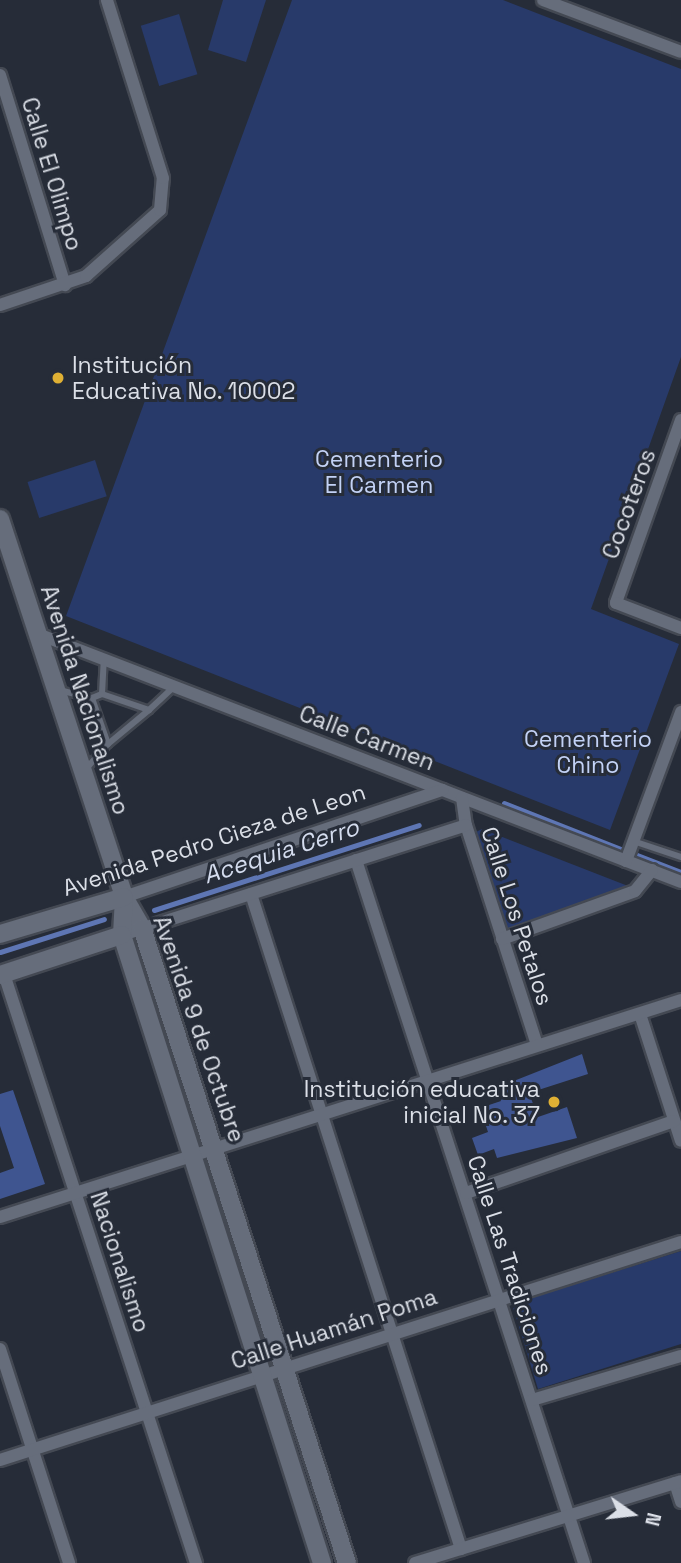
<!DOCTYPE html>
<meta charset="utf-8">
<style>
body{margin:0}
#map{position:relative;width:681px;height:1563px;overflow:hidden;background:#262c38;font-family:"Space Grotesk",sans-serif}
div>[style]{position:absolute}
.green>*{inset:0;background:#283a6a;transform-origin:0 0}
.stream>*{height:5px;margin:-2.5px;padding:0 2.5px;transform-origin:2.5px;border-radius:2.5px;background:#5e76b4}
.building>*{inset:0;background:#3f5590}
.roads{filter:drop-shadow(2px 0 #444953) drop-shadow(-2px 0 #444953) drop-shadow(0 2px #444953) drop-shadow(0 -2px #444953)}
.lane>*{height:6px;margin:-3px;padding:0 3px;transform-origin:3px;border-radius:3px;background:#666d7b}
.street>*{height:12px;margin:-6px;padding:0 6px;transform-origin:6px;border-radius:6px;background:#666d7b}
.secondary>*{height:18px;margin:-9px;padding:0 9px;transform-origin:9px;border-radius:9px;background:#666d7b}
.dots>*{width:19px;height:19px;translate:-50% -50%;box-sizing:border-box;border:4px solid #262c38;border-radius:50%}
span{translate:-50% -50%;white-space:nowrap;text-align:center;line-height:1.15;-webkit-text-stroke:6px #262c38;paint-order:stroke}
.street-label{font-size:23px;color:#dbdfe7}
.poi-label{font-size:23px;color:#dbdfe7}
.left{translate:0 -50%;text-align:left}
.right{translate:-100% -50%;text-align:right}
.park-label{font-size:23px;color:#c3d2f6}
.water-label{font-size:24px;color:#d4dcee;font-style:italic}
.north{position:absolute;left:597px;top:1479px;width:70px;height:70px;-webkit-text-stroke:5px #262c38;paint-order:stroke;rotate:104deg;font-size:19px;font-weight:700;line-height:28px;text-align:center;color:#dbdfe7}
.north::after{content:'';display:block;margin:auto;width:24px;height:32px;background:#dbdfe7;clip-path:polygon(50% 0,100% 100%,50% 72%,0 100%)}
</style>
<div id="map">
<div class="green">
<i style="clip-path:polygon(223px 0,266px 0,246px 62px,208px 50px)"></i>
<i style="clip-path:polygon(292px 0,503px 0,681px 69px,681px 357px,591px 609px,679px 644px,610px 830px,66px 616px)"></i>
<i style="left:179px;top:14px;width:63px;height:40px;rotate:73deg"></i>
<i style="left:95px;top:460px;width:38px;height:71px;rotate:72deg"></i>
<i style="clip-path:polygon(482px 829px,628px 886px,507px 931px,474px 833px)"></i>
<i style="clip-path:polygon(681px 1251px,681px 1344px,538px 1389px,512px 1304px)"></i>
</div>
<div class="stream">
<i style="left:504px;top:803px;width:131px;rotate:21.5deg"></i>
<i style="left:632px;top:853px;width:53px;rotate:21.2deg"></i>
<i style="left:154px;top:910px;width:278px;rotate:-17.8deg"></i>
<i style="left:0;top:952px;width:109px;rotate:-17.6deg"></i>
</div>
<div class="building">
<i style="clip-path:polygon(582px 1054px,588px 1074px,529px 1093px,538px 1117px,567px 1107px,577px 1138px,497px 1158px,494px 1149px,478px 1155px,472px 1138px,488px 1132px,480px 1108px,501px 1101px,496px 1088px)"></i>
<i style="clip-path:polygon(13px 1090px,45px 1184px,0 1199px,0 1173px,14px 1168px,0 1126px,0 1094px)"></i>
</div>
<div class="roads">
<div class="lane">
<i style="left:59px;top:690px;width:34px;rotate:14deg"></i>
<i style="left:92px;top:698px;width:11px;rotate:-22deg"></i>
<i style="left:102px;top:694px;width:34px;rotate:-87deg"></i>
<i style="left:102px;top:694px;width:50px;rotate:18.8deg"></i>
<i style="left:149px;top:710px;width:34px;rotate:-43deg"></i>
<i style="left:108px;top:744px;width:53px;rotate:-39.7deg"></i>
<i style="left:86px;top:769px;width:33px;rotate:-49deg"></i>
<i style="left:108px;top:744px;width:49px;rotate:-109.2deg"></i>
<i style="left:633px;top:841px;width:51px;rotate:18.4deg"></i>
</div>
<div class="street">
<i style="left:543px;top:0;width:147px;rotate:20.6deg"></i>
<i style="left:0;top:75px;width:220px;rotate:72.8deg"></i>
<i style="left:0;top:305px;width:91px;rotate:-18.6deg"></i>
<i style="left:86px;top:276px;width:99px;rotate:-41.7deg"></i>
<i style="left:160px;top:210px;width:32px;rotate:-85deg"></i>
<i style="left:163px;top:178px;width:187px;rotate:-107.5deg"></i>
<i style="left:681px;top:420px;width:194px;rotate:109.6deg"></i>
<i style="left:616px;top:603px;width:70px;rotate:21deg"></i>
<i style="left:38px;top:634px;width:689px;rotate:21.09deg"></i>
<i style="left:462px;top:798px;width:27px;rotate:82deg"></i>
<i style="left:466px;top:825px;width:231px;rotate:72.1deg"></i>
<i style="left:356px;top:860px;width:739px;rotate:72.03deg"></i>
<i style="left:626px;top:861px;width:159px;rotate:-69.7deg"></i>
<i style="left:251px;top:894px;width:688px;rotate:72.22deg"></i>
<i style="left:124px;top:897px;width:336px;rotate:-18.6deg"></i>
<i style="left:122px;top:935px;width:361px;rotate:-17.7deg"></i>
<i style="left:502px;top:939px;width:141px;rotate:-19.8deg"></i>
<i style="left:635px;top:891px;width:27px;rotate:-51deg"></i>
<i style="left:4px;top:974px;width:620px;rotate:71.95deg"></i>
<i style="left:640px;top:1014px;width:133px;rotate:72.1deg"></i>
<i style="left:466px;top:1193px;width:220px;rotate:-19.1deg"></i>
<i style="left:0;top:1217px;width:715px;rotate:-17.67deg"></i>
<i style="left:0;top:1349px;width:225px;rotate:72.1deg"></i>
<i style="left:532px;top:1400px;width:155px;rotate:-16.5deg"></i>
<i style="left:0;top:1460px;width:715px;rotate:-17.75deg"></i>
<i style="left:675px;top:1483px;width:20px;rotate:72deg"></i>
<i style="left:415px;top:1563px;width:278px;rotate:-17.1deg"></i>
</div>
<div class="secondary">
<i style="left:0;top:519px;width:398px;rotate:71.8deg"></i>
<i style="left:124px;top:897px;width:36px;rotate:60deg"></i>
<i style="left:142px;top:928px;width:667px;rotate:72.11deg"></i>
<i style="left:124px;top:897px;width:38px;rotate:93deg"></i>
<i style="left:122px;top:935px;width:659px;rotate:72.33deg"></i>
<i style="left:0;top:934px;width:129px;rotate:-16.6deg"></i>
<i style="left:0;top:975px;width:128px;rotate:-18.2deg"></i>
</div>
</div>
<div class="dots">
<i style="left:58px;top:378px;background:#dfb034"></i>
<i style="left:554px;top:1102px;background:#dfb034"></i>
</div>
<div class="street-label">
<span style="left:52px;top:174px;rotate:73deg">Calle El Olimpo</span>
<span style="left:629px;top:504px;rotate:-70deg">Cocoteros</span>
<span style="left:85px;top:700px;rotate:72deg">Avenida Nacionalismo</span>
<span style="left:367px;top:738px;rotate:21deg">Calle Carmen</span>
<span style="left:214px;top:840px;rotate:-18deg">Avenida Pedro Cieza de Leon</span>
<span style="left:517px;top:916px;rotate:72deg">Calle Los Petalos</span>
<span style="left:199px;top:1029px;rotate:71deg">Avenida 9 de Octubre</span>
<span style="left:120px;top:1262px;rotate:72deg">Nacionalismo</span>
<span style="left:510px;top:1265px;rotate:72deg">Calle Las Tradiciones</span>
<span style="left:334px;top:1329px;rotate:-18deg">Calle Huamán Poma</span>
</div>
<div class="poi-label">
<span class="left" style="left:72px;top:378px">Institución<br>Educativa No. 10002</span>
<span class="right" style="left:540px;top:1102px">Institución educativa<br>inicial No. 37</span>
</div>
<div class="park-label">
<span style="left:379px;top:472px">Cementerio<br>El Carmen</span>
<span style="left:588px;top:752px">Cementerio<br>Chino</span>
</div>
<div class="water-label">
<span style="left:281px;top:851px;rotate:-18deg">Acequia Cerro</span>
</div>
<div class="north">N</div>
</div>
